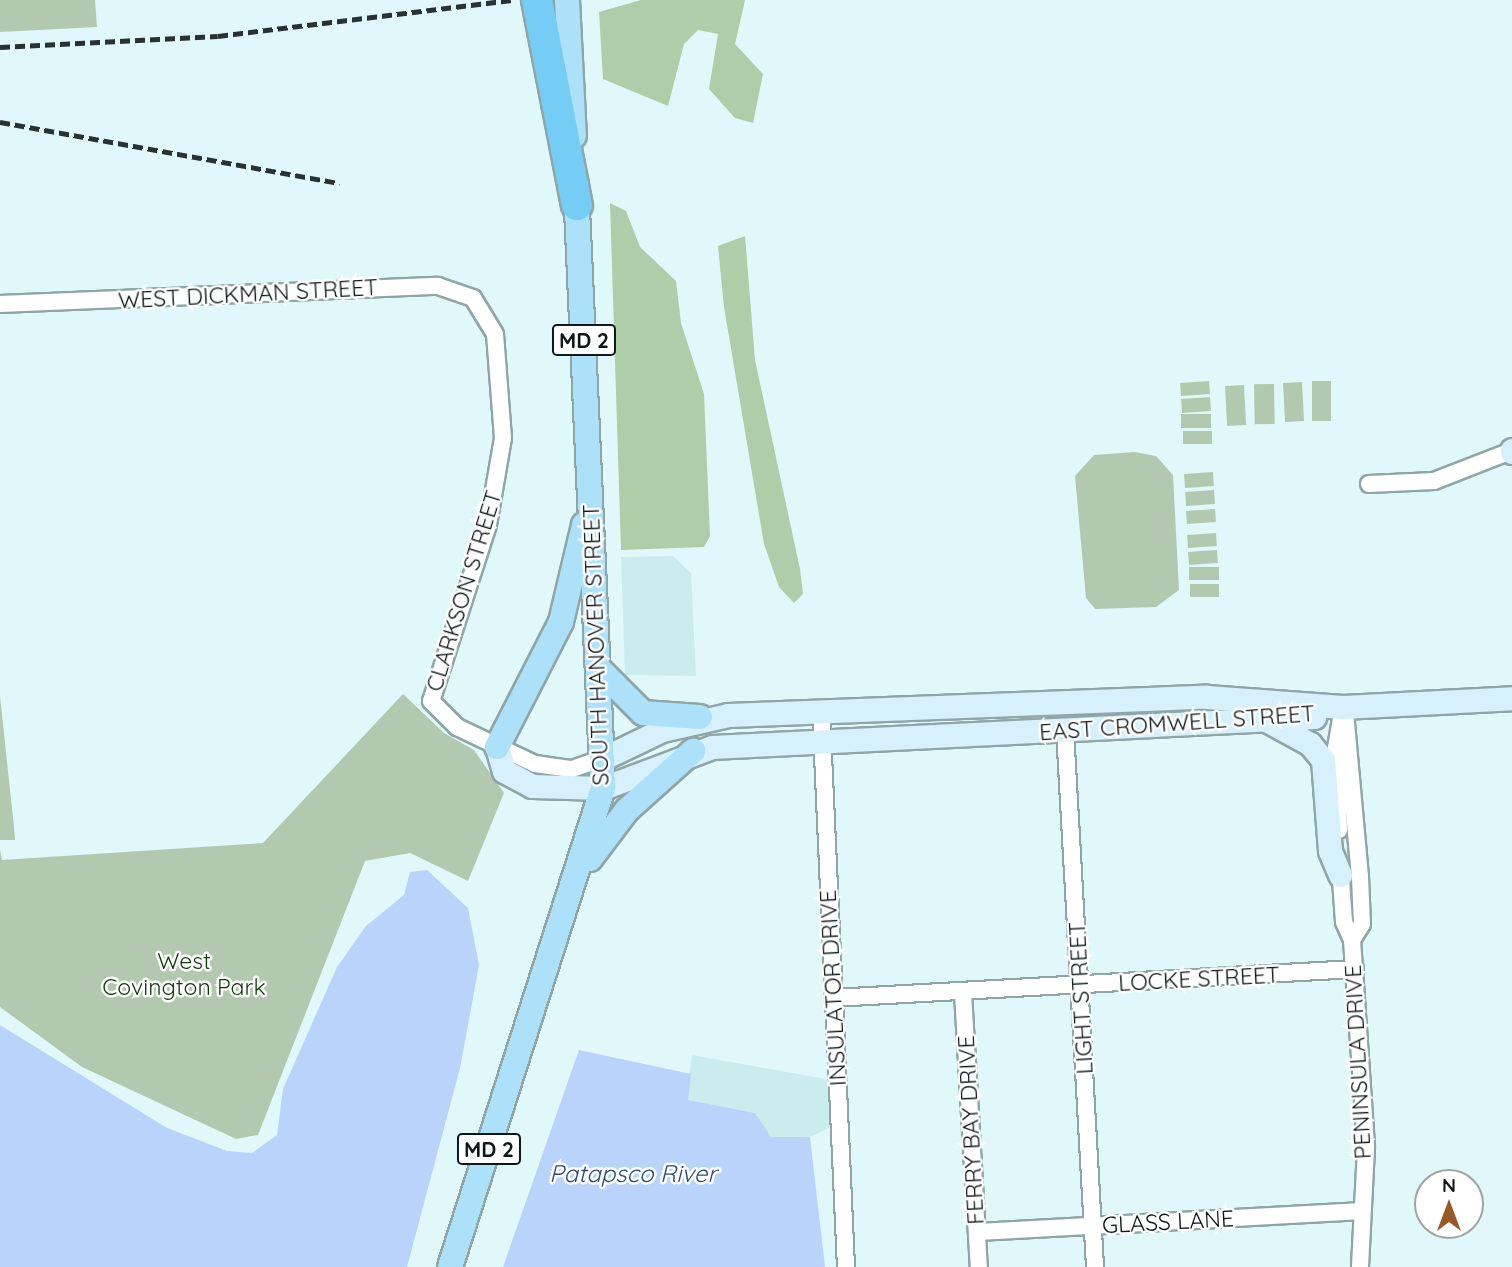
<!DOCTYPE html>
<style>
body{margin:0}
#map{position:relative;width:1512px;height:1267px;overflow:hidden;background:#e0f8f9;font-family:Quicksand,sans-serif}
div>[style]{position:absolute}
.built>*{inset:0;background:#caeced}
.green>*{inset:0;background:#b2c9af;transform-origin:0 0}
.forest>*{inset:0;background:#aecda9}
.water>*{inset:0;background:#bad3fa}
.roads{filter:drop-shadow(2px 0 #8fa5a6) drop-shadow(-2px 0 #8fa5a6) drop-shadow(0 2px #8fa5a6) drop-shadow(0 -2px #8fa5a6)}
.street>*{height:16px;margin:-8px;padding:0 8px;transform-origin:8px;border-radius:8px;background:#fff}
.secondary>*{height:23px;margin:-11.5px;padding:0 11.5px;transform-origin:11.5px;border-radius:11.5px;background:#d6f0fc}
.primary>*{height:24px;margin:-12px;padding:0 12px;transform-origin:12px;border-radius:12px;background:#ace1f9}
.highway>*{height:30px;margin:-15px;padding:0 15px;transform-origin:15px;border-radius:15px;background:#75cdf5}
.rail>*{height:4.5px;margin-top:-2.25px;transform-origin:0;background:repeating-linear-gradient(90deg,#273232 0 10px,transparent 0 15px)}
span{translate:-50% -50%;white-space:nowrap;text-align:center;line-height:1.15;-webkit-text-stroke:5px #fff;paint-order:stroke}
.shield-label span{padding:2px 5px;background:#fff;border:2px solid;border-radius:5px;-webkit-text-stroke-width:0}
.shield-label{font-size:21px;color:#0f1818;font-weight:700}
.street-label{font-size:23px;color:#0f1818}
.park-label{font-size:23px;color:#113c0b}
.water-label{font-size:24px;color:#2c4b7c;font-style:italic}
.north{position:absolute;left:1414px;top:1169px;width:70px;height:70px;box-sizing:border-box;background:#fff;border:2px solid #9fa3a3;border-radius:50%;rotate:0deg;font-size:19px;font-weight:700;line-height:28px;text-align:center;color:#0f1818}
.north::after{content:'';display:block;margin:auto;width:24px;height:32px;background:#995626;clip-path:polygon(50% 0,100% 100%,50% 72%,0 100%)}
</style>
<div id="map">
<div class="built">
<i style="clip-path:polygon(673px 556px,691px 573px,696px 676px,625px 675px,621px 557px)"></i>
<i style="clip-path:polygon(692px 1055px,831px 1080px,835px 1125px,810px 1137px,770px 1137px,755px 1113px,686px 1100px)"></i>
</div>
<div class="green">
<i style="clip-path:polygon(0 0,95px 0,97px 27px,0 32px)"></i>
<i style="left:1209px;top:381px;width:13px;height:29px;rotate:86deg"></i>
<i style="left:1312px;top:381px;width:19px;height:40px"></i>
<i style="left:1302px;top:382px;width:39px;height:19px;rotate:87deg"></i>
<i style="left:1274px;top:384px;width:40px;height:20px;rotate:89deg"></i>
<i style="left:1244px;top:385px;width:40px;height:19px;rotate:87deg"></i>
<i style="left:1210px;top:397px;width:14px;height:29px;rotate:86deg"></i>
<i style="left:1211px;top:414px;width:14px;height:30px;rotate:90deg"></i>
<i style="left:1212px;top:431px;width:13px;height:29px;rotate:90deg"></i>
<i style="clip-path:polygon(1134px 452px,1156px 456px,1173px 475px,1179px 590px,1156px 607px,1095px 609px,1086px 598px,1075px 476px,1094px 455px)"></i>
<i style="left:1213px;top:472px;width:14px;height:29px;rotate:86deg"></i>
<i style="left:1214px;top:490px;width:14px;height:29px;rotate:86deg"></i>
<i style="left:1215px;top:509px;width:13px;height:29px;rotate:86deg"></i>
<i style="left:1216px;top:533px;width:13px;height:29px;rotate:86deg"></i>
<i style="left:1217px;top:550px;width:13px;height:29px;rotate:86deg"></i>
<i style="left:1219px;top:567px;width:13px;height:30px;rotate:90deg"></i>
<i style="left:1219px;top:584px;width:13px;height:29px;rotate:90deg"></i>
<i style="clip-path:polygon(403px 694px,444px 733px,474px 750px,504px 793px,468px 881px,410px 853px,365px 861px,258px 1135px,236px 1139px,82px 1067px,0 1007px,0 849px,2px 860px,263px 843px)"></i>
<i style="clip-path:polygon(0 696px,14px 827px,15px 840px,0 840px)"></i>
</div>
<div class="forest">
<i style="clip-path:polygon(641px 0,745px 0,735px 44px,763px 74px,753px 123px,735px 118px,709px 89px,718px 34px,698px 30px,684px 44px,668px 106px,603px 79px,599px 12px)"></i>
<i style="clip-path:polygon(610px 203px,626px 211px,640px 247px,676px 281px,681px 323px,704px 394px,710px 536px,704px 547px,621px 550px)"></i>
<i style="clip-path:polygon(745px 236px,755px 360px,800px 569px,803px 594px,794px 603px,779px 587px,764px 544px,724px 307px,718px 246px)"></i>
</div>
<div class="water">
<i style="clip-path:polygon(427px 870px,468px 908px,479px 965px,460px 1068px,407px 1267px,0 1267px,0 1025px,167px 1128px,227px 1151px,252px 1153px,277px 1135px,283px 1089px,337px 967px,366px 926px,404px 895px,410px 872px)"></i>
<i style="clip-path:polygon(579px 1050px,691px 1074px,688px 1100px,755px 1113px,771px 1137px,810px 1137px,825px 1267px,503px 1267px)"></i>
</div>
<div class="roads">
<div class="street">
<i style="left:0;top:304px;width:438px;rotate:-2.4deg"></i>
<i style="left:438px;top:286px;width:37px;rotate:19deg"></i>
<i style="left:473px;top:298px;width:42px;rotate:58.6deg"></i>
<i style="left:495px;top:334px;width:104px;rotate:85.6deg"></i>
<i style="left:503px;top:438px;width:88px;rotate:99.8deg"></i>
<i style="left:488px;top:525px;width:185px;rotate:107.9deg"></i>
<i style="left:431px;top:701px;width:37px;rotate:45deg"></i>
<i style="left:457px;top:727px;width:86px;rotate:25.4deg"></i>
<i style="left:535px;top:764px;width:37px;rotate:8deg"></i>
<i style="left:572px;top:769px;width:34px;rotate:-19deg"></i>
<i style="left:1369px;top:484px;width:65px;rotate:-2.6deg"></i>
<i style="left:1434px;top:481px;width:83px;rotate:-21.3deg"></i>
<i style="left:821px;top:710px;width:558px;rotate:87.43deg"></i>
<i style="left:1345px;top:712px;width:166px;rotate:84.8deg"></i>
<i style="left:1360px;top:877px;width:47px;rotate:87.6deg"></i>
<i style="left:1362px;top:924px;width:19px;rotate:122deg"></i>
<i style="left:1065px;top:730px;width:538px;rotate:86.8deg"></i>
<i style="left:1339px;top:830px;width:82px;rotate:-92.1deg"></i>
<i style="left:1336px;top:748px;width:42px;rotate:-80.3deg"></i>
<i style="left:1340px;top:866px;width:56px;rotate:85.9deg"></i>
<i style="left:1344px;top:922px;width:20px;rotate:66deg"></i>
<i style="left:1352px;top:940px;width:208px;rotate:86.1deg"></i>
<i style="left:1366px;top:1148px;width:119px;rotate:92.9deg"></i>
<i style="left:963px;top:993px;width:274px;rotate:86.7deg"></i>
<i style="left:833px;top:998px;width:523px;rotate:-3.18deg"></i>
<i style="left:977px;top:1232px;width:383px;rotate:-3.1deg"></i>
</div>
<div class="secondary">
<i style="left:1512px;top:450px;width:2px;rotate:90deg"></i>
<i style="left:1266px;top:720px;width:50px;rotate:28.6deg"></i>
<i style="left:1310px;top:744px;width:21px;rotate:51deg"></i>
<i style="left:1323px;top:760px;width:91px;rotate:85.6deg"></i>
<i style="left:1330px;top:851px;width:26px;rotate:67deg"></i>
<i style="left:497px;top:747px;width:25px;rotate:74deg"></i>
<i style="left:504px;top:771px;width:32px;rotate:28deg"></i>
<i style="left:532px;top:786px;width:71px;rotate:1.6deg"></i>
<i style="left:603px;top:788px;width:116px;rotate:-20.6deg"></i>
<i style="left:712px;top:747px;width:603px;rotate:-2.85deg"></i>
<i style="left:604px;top:758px;width:64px;rotate:-25.8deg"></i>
<i style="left:662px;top:730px;width:68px;rotate:-12.8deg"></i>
<i style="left:728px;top:715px;width:479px;rotate:-2.2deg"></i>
<i style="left:1207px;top:697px;width:136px;rotate:4.2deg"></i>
<i style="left:1343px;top:707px;width:169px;rotate:-3deg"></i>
</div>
<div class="primary">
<i style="left:567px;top:0;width:136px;rotate:87.1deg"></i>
<i style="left:601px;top:671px;width:59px;rotate:45deg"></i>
<i style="left:643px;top:713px;width:57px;rotate:4deg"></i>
<i style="left:497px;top:747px;width:140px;rotate:-62.9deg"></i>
<i style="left:561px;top:622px;width:100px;rotate:-76.7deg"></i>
<i style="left:590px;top:859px;width:61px;rotate:-52.9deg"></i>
<i style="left:627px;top:810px;width:89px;rotate:-41.8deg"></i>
<i style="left:450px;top:1267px;width:503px;rotate:-72.29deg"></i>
<i style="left:603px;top:788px;width:603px;rotate:-92.57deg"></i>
</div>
<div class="highway">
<i style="left:537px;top:0;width:209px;rotate:79deg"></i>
</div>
</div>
<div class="rail">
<i style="left:0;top:47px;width:218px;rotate:-2.9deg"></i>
<i style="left:218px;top:36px;width:295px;rotate:-7deg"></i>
<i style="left:0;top:122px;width:345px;rotate:10.2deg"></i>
</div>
<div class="shield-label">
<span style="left:584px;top:340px">MD 2</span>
<span style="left:489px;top:1149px">MD 2</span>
</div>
<div class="street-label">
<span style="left:248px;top:294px;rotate:-3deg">WEST DICKMAN STREET</span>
<span style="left:464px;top:591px;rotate:-73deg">CLARKSON STREET</span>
<span style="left:596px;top:645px;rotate:-92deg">SOUTH HANOVER STREET</span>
<span style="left:1177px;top:723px;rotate:-4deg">EAST CROMWELL STREET</span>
<span style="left:1199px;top:979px;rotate:-3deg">LOCKE STREET</span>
<span style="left:833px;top:988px;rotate:-93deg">INSULATOR DRIVE</span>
<span style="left:1081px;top:998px;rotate:-93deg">LIGHT STREET</span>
<span style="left:1358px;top:1062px;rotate:-93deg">PENINSULA DRIVE</span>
<span style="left:971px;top:1130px;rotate:-93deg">FERRY BAY DRIVE</span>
<span style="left:1168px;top:1222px;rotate:-3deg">GLASS LANE</span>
</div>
<div class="park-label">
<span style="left:184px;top:974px">West<br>Covington Park</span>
</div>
<div class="water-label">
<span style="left:633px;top:1174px">Patapsco River</span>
</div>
<div class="north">N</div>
</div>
